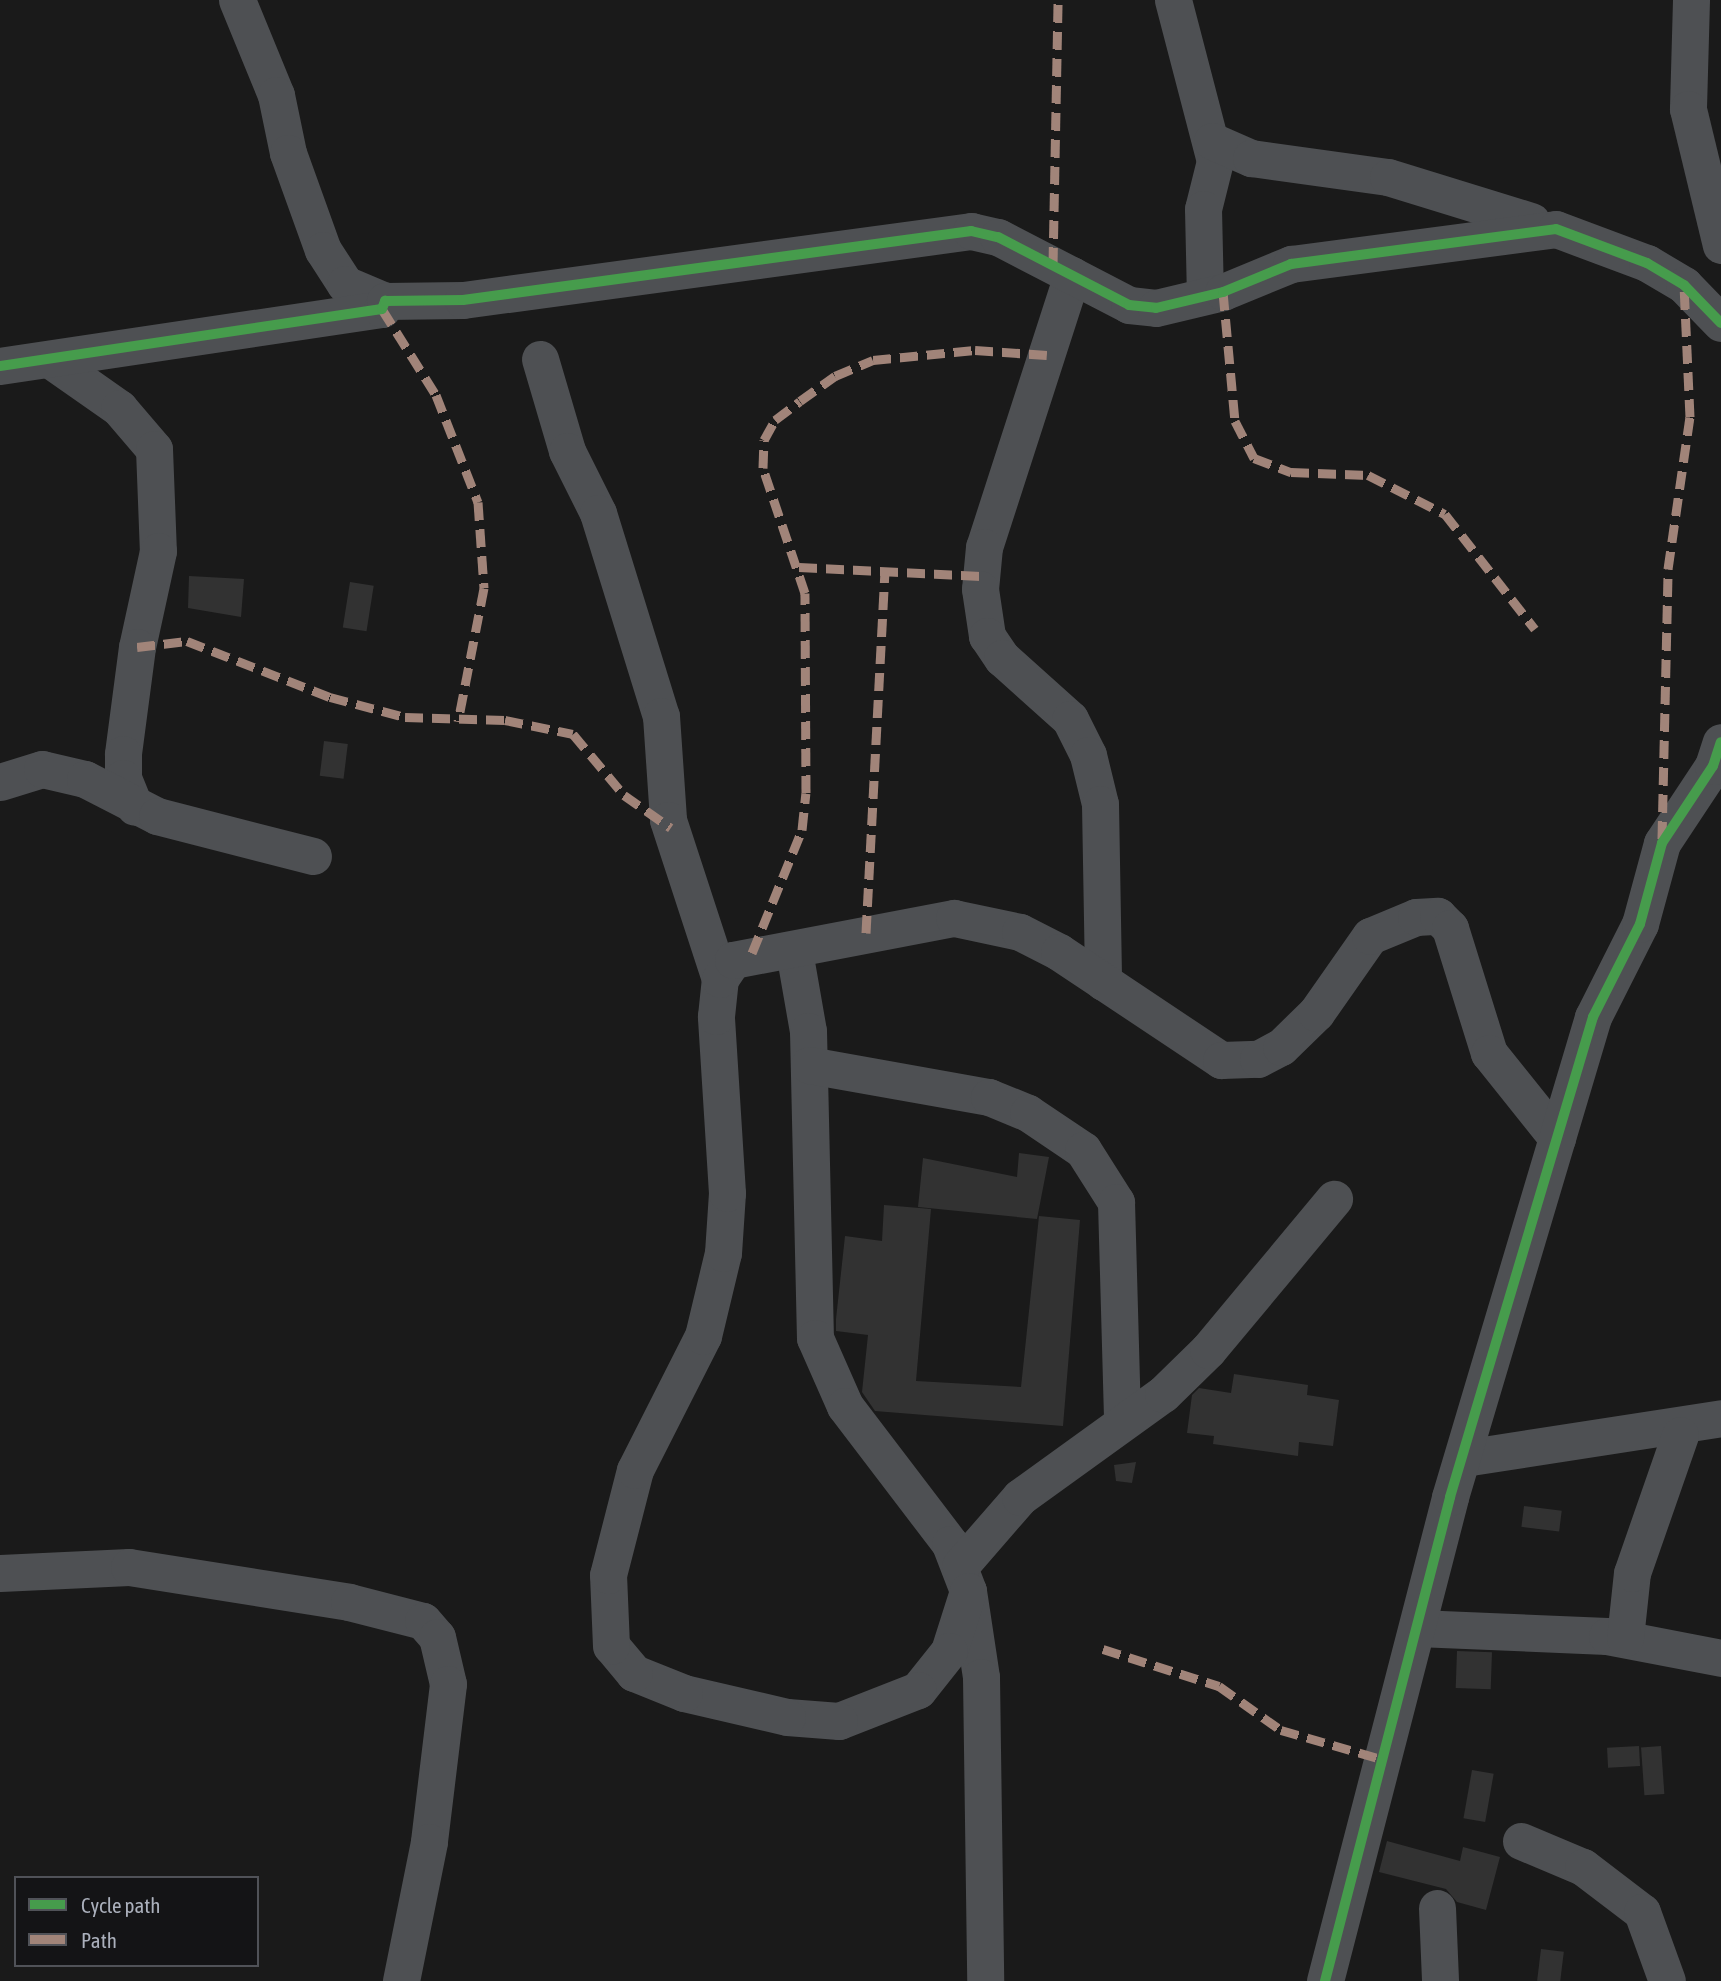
<!DOCTYPE html>
<style>
body{margin:0}
#map{position:relative;width:1721px;height:1981px;overflow:hidden;background:#1a1a1a;font-family:"Asap Condensed",sans-serif}
div>[style]{position:absolute}
.building>*{inset:0;background:#323232;transform-origin:0 0}
.minor>*{height:37px;margin:-18.5px;padding:0 18.5px;transform-origin:18.5px;border-radius:18.5px;background:#4e5053}
.quiet>*{height:9px;margin-top:-4.5px;transform-origin:0;background:repeating-linear-gradient(90deg,#a18479 0 18px,transparent 0 27px)}
.cycleway>*{height:10px;margin:-5px;padding:0 5px;transform-origin:5px;border-radius:5px;background:#469c4c}
span{translate:-50% -50%;white-space:nowrap;text-align:center;line-height:1.15;-webkit-text-stroke:6px #141416;paint-order:stroke}
.legend{position:absolute;left:14px;top:1876px;width:245px;height:91px;box-sizing:border-box;background:#141416;border:2px solid #505258;margin:0;padding:9px 12px;list-style:none;font-size:21px;color:#abb0bc}
.legend li{display:flex;align-items:center;gap:14px;height:35px}
.legend b{width:35px;border:2px solid #505258}
</style>
<div id="map">
<div class="building">
<i style="clip-path:polygon(189px 576px,244px 579px,241px 617px,188px 608px)"></i>
<i style="left:350px;top:582px;width:24px;height:46px;rotate:9deg"></i>
<i style="left:324px;top:741px;width:24px;height:35px;rotate:7deg"></i>
<i style="clip-path:polygon(1019px 1153px,1049px 1157px,1037px 1219px,918px 1207px,923px 1158px,1017px 1177px)"></i>
<i style="clip-path:polygon(884px 1205px,931px 1209px,916px 1381px,1021px 1387px,1039px 1216px,1080px 1220px,1063px 1426px,875px 1411px,862px 1392px,868px 1335px,836px 1331px,836px 1319px,845px 1236px,882px 1241px)"></i>
<i style="clip-path:polygon(1234px 1374px,1308px 1385px,1307px 1395px,1339px 1400px,1333px 1446px,1299px 1442px,1298px 1456px,1213px 1444px,1214px 1436px,1187px 1433px,1192px 1395px,1199px 1388px,1231px 1393px)"></i>
<i style="clip-path:polygon(1136px 1462px,1132px 1483px,1116px 1481px,1114px 1465px)"></i>
<i style="left:1524px;top:1506px;width:38px;height:21px;rotate:7deg"></i>
<i style="left:1457px;top:1651px;width:35px;height:37px;rotate:2deg"></i>
<i style="left:1639px;top:1746px;width:20px;height:32px;rotate:87deg"></i>
<i style="left:1661px;top:1746px;width:48px;height:20px;rotate:86deg"></i>
<i style="left:1472px;top:1770px;width:22px;height:49px;rotate:10deg"></i>
<i style="clip-path:polygon(1387px 1841px,1460px 1861px,1463px 1847px,1500px 1857px,1486px 1910px,1457px 1902px,1446px 1889px,1379px 1872px)"></i>
<i style="left:1541px;top:1949px;width:23px;height:32px;rotate:7deg"></i>
</div>
<div class="minor">
<i style="left:237px;top:0;width:103px;rotate:67.7deg"></i>
<i style="left:276px;top:95px;width:59px;rotate:78.3deg"></i>
<i style="left:288px;top:153px;width:103px;rotate:70.2deg"></i>
<i style="left:323px;top:250px;width:40px;rotate:57.1deg"></i>
<i style="left:345px;top:284px;width:43px;rotate:23deg"></i>
<i style="left:1173px;top:0;width:166px;rotate:75.4deg"></i>
<i style="left:1215px;top:161px;width:49px;rotate:104deg"></i>
<i style="left:1203px;top:209px;width:85px;rotate:88.7deg"></i>
<i style="left:1691px;top:0;width:109px;rotate:91.6deg"></i>
<i style="left:1688px;top:109px;width:140px;rotate:76.4deg"></i>
<i style="left:1212px;top:141px;width:43px;rotate:23.6deg"></i>
<i style="left:1251px;top:158px;width:138px;rotate:7.9deg"></i>
<i style="left:1388px;top:177px;width:150px;rotate:17.1deg"></i>
<i style="left:1072px;top:275px;width:286px;rotate:107.9deg"></i>
<i style="left:984px;top:547px;width:42px;rotate:95.4deg"></i>
<i style="left:980px;top:589px;width:48px;rotate:81.5deg"></i>
<i style="left:987px;top:636px;width:27px;rotate:56deg"></i>
<i style="left:1002px;top:658px;width:91px;rotate:41.9deg"></i>
<i style="left:1070px;top:719px;width:40px;rotate:63.4deg"></i>
<i style="left:1088px;top:755px;width:50px;rotate:76.2deg"></i>
<i style="left:1100px;top:804px;width:178px;rotate:89deg"></i>
<i style="left:540px;top:359px;width:96px;rotate:73.6deg"></i>
<i style="left:567px;top:451px;width:69px;rotate:63.4deg"></i>
<i style="left:598px;top:513px;width:213px;rotate:72.8deg"></i>
<i style="left:661px;top:716px;width:104px;rotate:86.1deg"></i>
<i style="left:668px;top:820px;width:167px;rotate:71.9deg"></i>
<i style="left:52px;top:361px;width:82px;rotate:35deg"></i>
<i style="left:119px;top:408px;width:54px;rotate:49.5deg"></i>
<i style="left:154px;top:449px;width:102px;rotate:87.8deg"></i>
<i style="left:158px;top:551px;width:98px;rotate:102.3deg"></i>
<i style="left:137px;top:647px;width:108px;rotate:97.5deg"></i>
<i style="left:123px;top:754px;width:24px;rotate:90deg"></i>
<i style="left:123px;top:778px;width:31px;rotate:68deg"></i>
<i style="left:0;top:366px;width:386px;rotate:-8.5deg"></i>
<i style="left:382px;top:309px;width:9px;rotate:-69deg"></i>
<i style="left:385px;top:301px;width:78px;rotate:-0.7deg"></i>
<i style="left:463px;top:300px;width:513px;rotate:-7.73deg"></i>
<i style="left:971px;top:231px;width:28px;rotate:13deg"></i>
<i style="left:998px;top:237px;width:148px;rotate:27.4deg"></i>
<i style="left:1129px;top:305px;width:27px;rotate:6deg"></i>
<i style="left:1156px;top:308px;width:69px;rotate:-13.4deg"></i>
<i style="left:1223px;top:292px;width:74px;rotate:-22.4deg"></i>
<i style="left:1291px;top:264px;width:267px;rotate:-7.5deg"></i>
<i style="left:1556px;top:229px;width:97px;rotate:20.5deg"></i>
<i style="left:1647px;top:263px;width:43px;rotate:30.7deg"></i>
<i style="left:1684px;top:285px;width:53px;rotate:45.8deg"></i>
<i style="left:0;top:782px;width:44px;rotate:-17.2deg"></i>
<i style="left:42px;top:769px;width:44px;rotate:13.1deg"></i>
<i style="left:85px;top:779px;width:81px;rotate:27.2deg"></i>
<i style="left:157px;top:816px;width:161px;rotate:14.4deg"></i>
<i style="left:794px;top:951px;width:81px;rotate:80.1deg"></i>
<i style="left:808px;top:1031px;width:307px;rotate:88.7deg"></i>
<i style="left:815px;top:1338px;width:74px;rotate:66.2deg"></i>
<i style="left:845px;top:1406px;width:173px;rotate:52.7deg"></i>
<i style="left:950px;top:1544px;width:50px;rotate:69deg"></i>
<i style="left:968px;top:1591px;width:87px;rotate:81.4deg"></i>
<i style="left:981px;top:1677px;width:304px;rotate:89.2deg"></i>
<i style="left:809px;top:1065px;width:183px;rotate:10.1deg"></i>
<i style="left:989px;top:1097px;width:42px;rotate:22.3deg"></i>
<i style="left:1028px;top:1113px;width:66px;rotate:33.9deg"></i>
<i style="left:1083px;top:1150px;width:62px;rotate:57.6deg"></i>
<i style="left:1116px;top:1202px;width:219px;rotate:88.4deg"></i>
<i style="left:1464px;top:1458px;width:260px;rotate:-8.8deg"></i>
<i style="left:960px;top:1566px;width:91px;rotate:-49deg"></i>
<i style="left:1020px;top:1497px;width:176px;rotate:-35.8deg"></i>
<i style="left:1163px;top:1394px;width:63px;rotate:-44.4deg"></i>
<i style="left:1208px;top:1350px;width:197px;rotate:-50.2deg"></i>
<i style="left:0;top:1573px;width:129px;rotate:-2.7deg"></i>
<i style="left:129px;top:1567px;width:223px;rotate:9deg"></i>
<i style="left:349px;top:1602px;width:76px;rotate:14.4deg"></i>
<i style="left:423px;top:1621px;width:21px;rotate:49deg"></i>
<i style="left:437px;top:1637px;width:48px;rotate:76.8deg"></i>
<i style="left:448px;top:1684px;width:159px;rotate:96.9deg"></i>
<i style="left:429px;top:1842px;width:142px;rotate:101.4deg"></i>
<i style="left:968px;top:1591px;width:63px;rotate:107.6deg"></i>
<i style="left:949px;top:1651px;width:50px;rotate:128.5deg"></i>
<i style="left:918px;top:1690px;width:85px;rotate:158.6deg"></i>
<i style="left:839px;top:1721px;width:52px;rotate:-175.6deg"></i>
<i style="left:787px;top:1717px;width:106px;rotate:-166.9deg"></i>
<i style="left:684px;top:1693px;width:54px;rotate:-158.2deg"></i>
<i style="left:634px;top:1673px;width:35px;rotate:-130deg"></i>
<i style="left:611px;top:1646px;width:71px;rotate:-92.4deg"></i>
<i style="left:608px;top:1575px;width:108px;rotate:-75.6deg"></i>
<i style="left:635px;top:1470px;width:150px;rotate:-63.1deg"></i>
<i style="left:703px;top:1336px;width:85px;rotate:-76.5deg"></i>
<i style="left:723px;top:1253px;width:60px;rotate:-86.2deg"></i>
<i style="left:727px;top:1193px;width:177px;rotate:-93.6deg"></i>
<i style="left:716px;top:1016px;width:37px;rotate:-84deg"></i>
<i style="left:720px;top:979px;width:23px;rotate:-56deg"></i>
<i style="left:733px;top:960px;width:225px;rotate:-10.8deg"></i>
<i style="left:954px;top:918px;width:67px;rotate:12deg"></i>
<i style="left:1020px;top:932px;width:44px;rotate:27.1deg"></i>
<i style="left:1059px;top:952px;width:195px;rotate:33.7deg"></i>
<i style="left:1221px;top:1060px;width:37px;rotate:-2deg"></i>
<i style="left:1258px;top:1059px;width:26px;rotate:-28deg"></i>
<i style="left:1281px;top:1047px;width:49px;rotate:-44.2deg"></i>
<i style="left:1316px;top:1013px;width:94px;rotate:-55deg"></i>
<i style="left:1370px;top:936px;width:50px;rotate:-22.4deg"></i>
<i style="left:1416px;top:917px;width:22px;rotate:-3deg"></i>
<i style="left:1438px;top:916px;width:17px;rotate:45deg"></i>
<i style="left:1450px;top:928px;width:131px;rotate:72.7deg"></i>
<i style="left:1489px;top:1053px;width:109px;rotate:51.3deg"></i>
<i style="left:1417px;top:1628px;width:190px;rotate:2.4deg"></i>
<i style="left:1607px;top:1636px;width:116px;rotate:10.9deg"></i>
<i style="left:1625px;top:1638px;width:65px;rotate:-83.9deg"></i>
<i style="left:1632px;top:1573px;width:146px;rotate:-70.8deg"></i>
<i style="left:1521px;top:1841px;width:67px;rotate:22.8deg"></i>
<i style="left:1583px;top:1867px;width:74px;rotate:37.3deg"></i>
<i style="left:1642px;top:1912px;width:73px;rotate:70.1deg"></i>
<i style="left:1437px;top:1908px;width:73px;rotate:87.6deg"></i>
<i style="left:1325px;top:1981px;width:500px;rotate:-75.5deg"></i>
<i style="left:1450px;top:1497px;width:501px;rotate:-73.41deg"></i>
<i style="left:1593px;top:1017px;width:104px;rotate:-63.2deg"></i>
<i style="left:1640px;top:924px;width:84px;rotate:-74.8deg"></i>
<i style="left:1662px;top:843px;width:92px;rotate:-56.5deg"></i>
<i style="left:1713px;top:766px;width:25px;rotate:-72deg"></i>
</div>
<div class="quiet">
<i style="left:1053px;top:265px;width:265px;rotate:-88.9deg"></i>
<i style="left:1223px;top:292px;width:130px;rotate:84.7deg"></i>
<i style="left:1235px;top:421px;width:42px;rotate:62.8deg"></i>
<i style="left:1254px;top:458px;width:40px;rotate:21deg"></i>
<i style="left:1291px;top:472px;width:77px;rotate:2.2deg"></i>
<i style="left:1368px;top:475px;width:86px;rotate:26.9deg"></i>
<i style="left:1445px;top:514px;width:146px;rotate:52deg"></i>
<i style="left:382px;top:309px;width:102px;rotate:57.9deg"></i>
<i style="left:436px;top:395px;width:115px;rotate:68.6deg"></i>
<i style="left:478px;top:502px;width:86px;rotate:86deg"></i>
<i style="left:484px;top:588px;width:136px;rotate:101deg"></i>
<i style="left:799px;top:567px;width:182px;rotate:2.8deg"></i>
<i style="left:137px;top:647px;width:50px;rotate:-6.8deg"></i>
<i style="left:187px;top:641px;width:154px;rotate:21.4deg"></i>
<i style="left:330px;top:697px;width:78px;rotate:14.9deg"></i>
<i style="left:405px;top:717px;width:100px;rotate:1.7deg"></i>
<i style="left:505px;top:720px;width:69px;rotate:11.6deg"></i>
<i style="left:573px;top:734px;width:80px;rotate:50.1deg"></i>
<i style="left:624px;top:795px;width:57px;rotate:35.1deg"></i>
<i style="left:1662px;top:839px;width:270px;rotate:-88.7deg"></i>
<i style="left:1668px;top:569px;width:154px;rotate:-81.8deg"></i>
<i style="left:1690px;top:417px;width:132px;rotate:-92.6deg"></i>
<i style="left:866px;top:933px;width:365px;rotate:-87deg"></i>
<i style="left:752px;top:953px;width:133px;rotate:-67.9deg"></i>
<i style="left:802px;top:830px;width:37px;rotate:-84deg"></i>
<i style="left:806px;top:793px;width:200px;rotate:-90.3deg"></i>
<i style="left:805px;top:593px;width:132px;rotate:-108.6deg"></i>
<i style="left:763px;top:468px;width:28px;rotate:-88deg"></i>
<i style="left:764px;top:440px;width:23px;rotate:-61deg"></i>
<i style="left:775px;top:420px;width:31px;rotate:-37deg"></i>
<i style="left:800px;top:401px;width:43px;rotate:-35.5deg"></i>
<i style="left:835px;top:376px;width:41px;rotate:-22.8deg"></i>
<i style="left:873px;top:360px;width:102px;rotate:-5.6deg"></i>
<i style="left:975px;top:350px;width:72px;rotate:4deg"></i>
<i style="left:1103px;top:1649px;width:122px;rotate:17.7deg"></i>
<i style="left:1219px;top:1686px;width:76px;rotate:35.4deg"></i>
<i style="left:1281px;top:1730px;width:108px;rotate:16.1deg"></i>
</div>
<div class="cycleway">
<i style="left:0;top:366px;width:386px;rotate:-8.5deg"></i>
<i style="left:382px;top:309px;width:9px;rotate:-69deg"></i>
<i style="left:385px;top:301px;width:78px;rotate:-0.7deg"></i>
<i style="left:463px;top:300px;width:513px;rotate:-7.73deg"></i>
<i style="left:971px;top:231px;width:28px;rotate:13deg"></i>
<i style="left:998px;top:237px;width:148px;rotate:27.4deg"></i>
<i style="left:1129px;top:305px;width:27px;rotate:6deg"></i>
<i style="left:1156px;top:308px;width:69px;rotate:-13.4deg"></i>
<i style="left:1223px;top:292px;width:74px;rotate:-22.4deg"></i>
<i style="left:1291px;top:264px;width:267px;rotate:-7.5deg"></i>
<i style="left:1556px;top:229px;width:97px;rotate:20.5deg"></i>
<i style="left:1647px;top:263px;width:43px;rotate:30.7deg"></i>
<i style="left:1684px;top:285px;width:53px;rotate:45.8deg"></i>
<i style="left:1325px;top:1981px;width:500px;rotate:-75.5deg"></i>
<i style="left:1450px;top:1497px;width:501px;rotate:-73.41deg"></i>
<i style="left:1593px;top:1017px;width:104px;rotate:-63.2deg"></i>
<i style="left:1640px;top:924px;width:84px;rotate:-74.8deg"></i>
<i style="left:1662px;top:843px;width:92px;rotate:-56.5deg"></i>
<i style="left:1713px;top:766px;width:25px;rotate:-72deg"></i>
</div>
<ul class="legend">
<li><b style="height:9px;background:#469c4c"></b>Cycle path</li>
<li><b style="height:9px;background:#a18479"></b>Path</li>
</ul>
</div>
